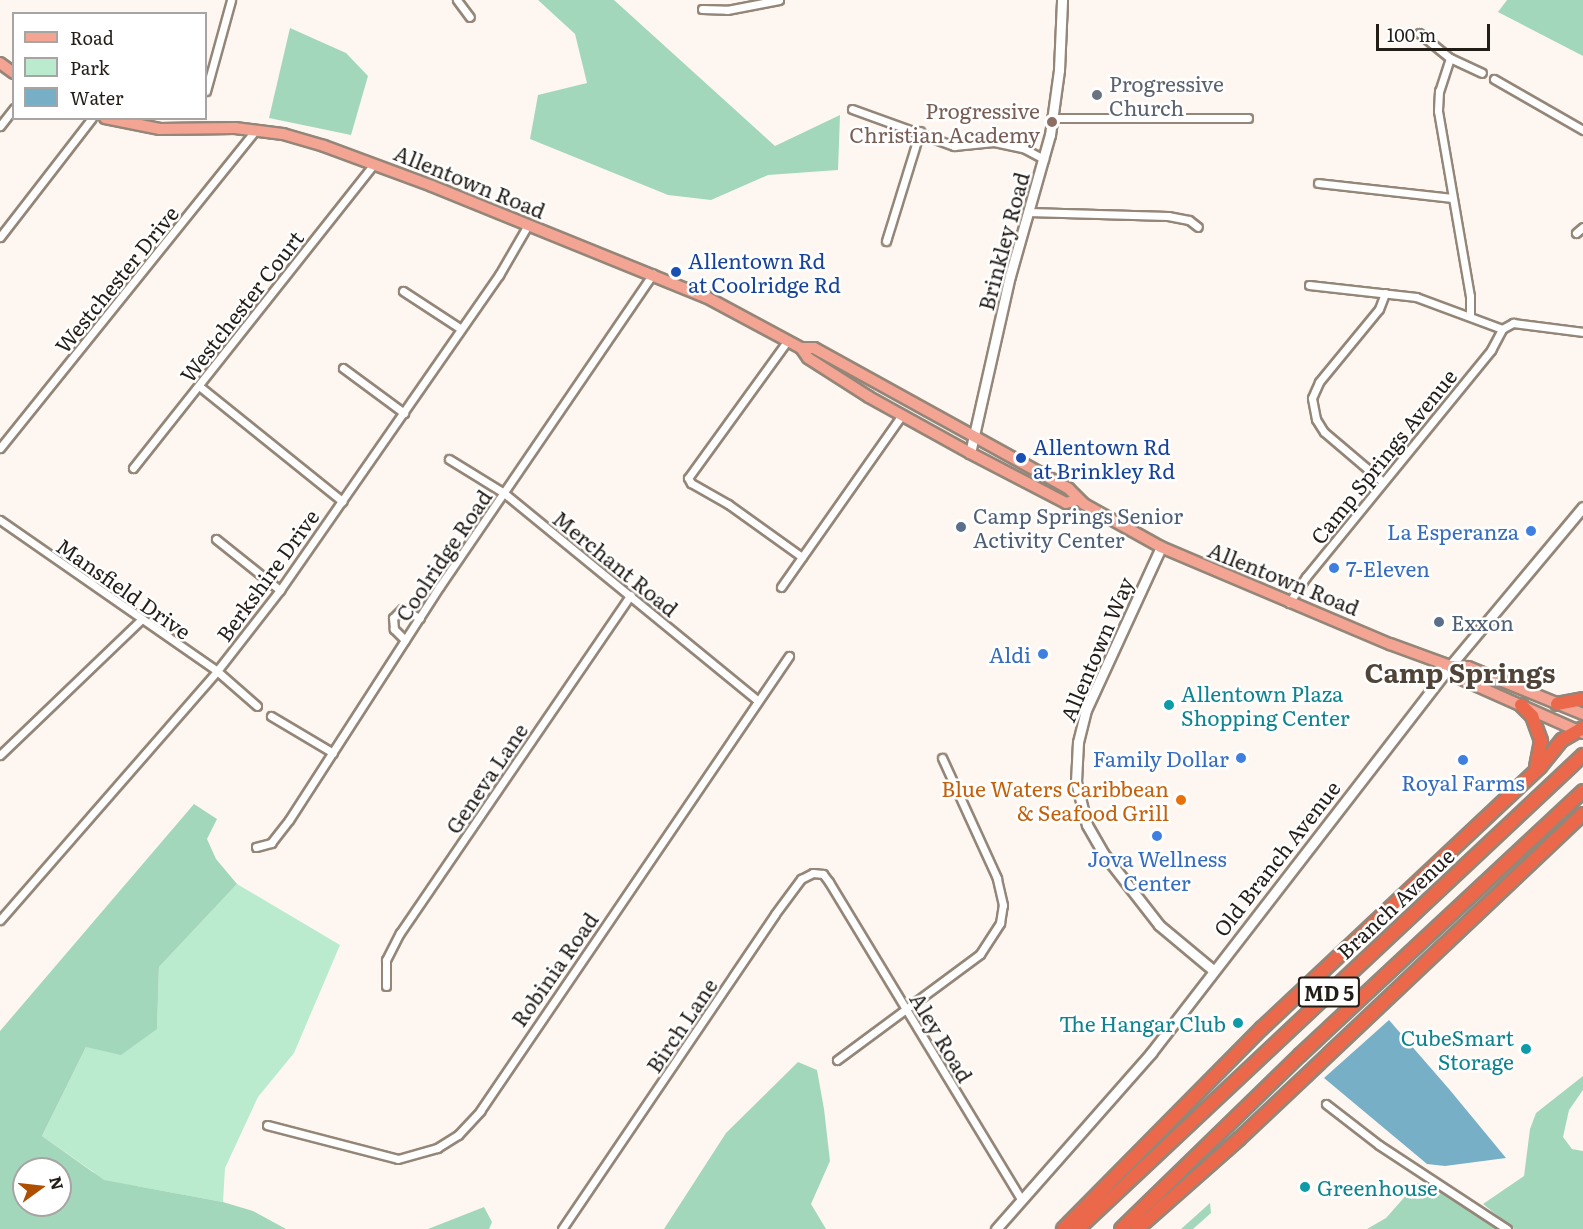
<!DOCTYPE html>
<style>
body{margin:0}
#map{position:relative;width:1583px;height:1229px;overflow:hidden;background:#fef7f1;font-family:Literata,serif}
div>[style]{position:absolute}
.green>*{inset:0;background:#baebcf}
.forest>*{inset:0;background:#a3d7bb}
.water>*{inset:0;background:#77b0c6}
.roads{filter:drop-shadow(2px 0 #948678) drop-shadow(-2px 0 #948678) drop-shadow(0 2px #948678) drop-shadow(0 -2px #948678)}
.street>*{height:7px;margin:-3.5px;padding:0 3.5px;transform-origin:3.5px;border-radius:3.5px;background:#fff}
.secondary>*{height:9px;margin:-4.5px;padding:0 4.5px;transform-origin:4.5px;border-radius:4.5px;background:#fff}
.primary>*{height:10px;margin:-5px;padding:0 5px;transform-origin:5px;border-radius:5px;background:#f3a493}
.highway>*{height:12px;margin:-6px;padding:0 6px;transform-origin:6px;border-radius:6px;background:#eb684b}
.dots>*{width:16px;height:16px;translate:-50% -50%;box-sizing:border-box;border:3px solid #fff;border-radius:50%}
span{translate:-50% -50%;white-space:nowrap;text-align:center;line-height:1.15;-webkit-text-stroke:5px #fff;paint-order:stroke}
.shield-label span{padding:2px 4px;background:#fff;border:2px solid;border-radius:4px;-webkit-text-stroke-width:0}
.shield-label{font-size:20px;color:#231d18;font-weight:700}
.worship-label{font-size:21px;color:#5b616d}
.left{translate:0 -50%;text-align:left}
.education-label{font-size:21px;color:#785e54}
.right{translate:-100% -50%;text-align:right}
.street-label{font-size:21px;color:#231d18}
.transit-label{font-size:21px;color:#164399}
.service-label{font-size:21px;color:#4e5e75}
.shop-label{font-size:21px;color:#366cbe}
.culture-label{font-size:21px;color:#0d838f}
.food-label{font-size:21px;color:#c56008}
.district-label{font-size:27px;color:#504438;font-weight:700}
.legend{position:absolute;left:12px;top:12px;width:195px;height:108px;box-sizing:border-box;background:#fff;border:2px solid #a7a5a3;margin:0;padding:8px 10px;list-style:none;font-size:18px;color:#231d18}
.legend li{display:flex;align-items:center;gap:12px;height:30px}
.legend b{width:30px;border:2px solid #a7a5a3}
.north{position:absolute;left:12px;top:1157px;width:60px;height:60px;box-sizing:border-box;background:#fff;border:2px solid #a7a5a3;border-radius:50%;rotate:75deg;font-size:16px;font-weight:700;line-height:24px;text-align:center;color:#231d18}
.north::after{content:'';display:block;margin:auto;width:21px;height:27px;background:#ae4f00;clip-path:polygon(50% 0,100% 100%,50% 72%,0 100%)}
.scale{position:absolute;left:1376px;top:24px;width:114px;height:27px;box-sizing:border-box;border:3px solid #231d18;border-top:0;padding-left:8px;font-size:18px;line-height:21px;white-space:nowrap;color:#231d18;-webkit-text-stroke:4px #fff;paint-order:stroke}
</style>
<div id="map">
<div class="green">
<i style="clip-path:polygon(evenodd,237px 884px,340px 945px,294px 1053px,258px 1097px,225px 1168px,223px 1202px,136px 1186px,0 1229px,0 1145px,95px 1173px,42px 1136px,86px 1047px,157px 1029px,159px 967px,237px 884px,24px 1169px,60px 1169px,60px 1205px,24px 1205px,24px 1169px)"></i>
</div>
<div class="forest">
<i style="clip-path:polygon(538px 0,614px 0,775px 146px,840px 115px,838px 170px,768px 175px,711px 200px,668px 195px,530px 139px,538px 95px,587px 83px,575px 34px)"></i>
<i style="clip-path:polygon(1507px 0,1583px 0,1583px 56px,1498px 12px)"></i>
<i style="clip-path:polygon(290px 28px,346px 53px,368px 76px,351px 135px,269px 118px)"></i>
<i style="clip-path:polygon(evenodd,194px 804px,217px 819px,207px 839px,216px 859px,237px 884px,159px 967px,157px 1029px,121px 1055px,86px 1047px,42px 1136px,104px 1180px,223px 1202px,253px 1211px,286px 1229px,0 1229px,0 1031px,194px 804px,24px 1169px,60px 1169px,60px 1205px,24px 1205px,24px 1169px)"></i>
<i style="clip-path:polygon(798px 1062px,817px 1070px,824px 1109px,830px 1161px,811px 1204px,826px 1229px,664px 1229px,726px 1133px)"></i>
<i style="clip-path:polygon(1583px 1076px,1583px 1090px,1569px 1110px,1563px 1137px,1572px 1149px,1583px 1151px,1583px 1229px,1514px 1229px,1483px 1204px,1524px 1176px,1530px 1129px,1536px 1113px)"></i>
<i style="clip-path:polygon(1417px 1183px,1428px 1184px,1496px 1229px,1367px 1229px,1386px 1218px)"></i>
<i style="clip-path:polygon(1210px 1203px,1211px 1213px,1193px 1229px,1181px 1229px)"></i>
<i style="clip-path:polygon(484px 1207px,492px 1222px,489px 1229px,428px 1229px)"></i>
</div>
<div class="water">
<i style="clip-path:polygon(1389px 1020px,1449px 1089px,1506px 1158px,1445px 1166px,1427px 1164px,1324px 1078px)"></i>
</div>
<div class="roads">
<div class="street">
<i style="left:457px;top:0;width:21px;rotate:53deg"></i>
<i style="left:702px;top:9px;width:25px;rotate:2deg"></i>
<i style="left:727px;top:10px;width:53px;rotate:-10.9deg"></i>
<i style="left:1419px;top:33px;width:40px;rotate:39deg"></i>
<i style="left:1450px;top:58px;width:35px;rotate:25deg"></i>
<i style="left:1450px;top:58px;width:35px;rotate:108deg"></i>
<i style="left:1439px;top:91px;width:20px;rotate:93deg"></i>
<i style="left:1438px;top:111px;width:188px;rotate:80.2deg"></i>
<i style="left:1470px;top:296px;width:19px;rotate:90deg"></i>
<i style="left:1494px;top:79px;width:103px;rotate:29.8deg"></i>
<i style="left:206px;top:91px;width:94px;rotate:-74.6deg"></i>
<i style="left:852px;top:109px;width:109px;rotate:19.9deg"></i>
<i style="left:954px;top:146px;width:40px;rotate:-5.7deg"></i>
<i style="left:994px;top:142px;width:30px;rotate:12deg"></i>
<i style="left:1023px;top:148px;width:24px;rotate:28deg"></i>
<i style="left:1053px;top:118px;width:195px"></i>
<i style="left:0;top:126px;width:23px;rotate:-52deg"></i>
<i style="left:1318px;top:183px;width:134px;rotate:6.4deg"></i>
<i style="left:1028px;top:212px;width:140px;rotate:1.6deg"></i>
<i style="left:1168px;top:216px;width:21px;rotate:11deg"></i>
<i style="left:1189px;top:220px;width:11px;rotate:38deg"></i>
<i style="left:1576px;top:233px;width:9px;rotate:-41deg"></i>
<i style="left:0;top:237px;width:150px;rotate:-52.3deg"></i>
<i style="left:886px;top:241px;width:115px;rotate:-72.8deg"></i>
<i style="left:1309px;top:285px;width:108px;rotate:6.4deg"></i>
<i style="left:1416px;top:297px;width:92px;rotate:20.4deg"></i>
<i style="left:1502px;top:329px;width:13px;rotate:-29deg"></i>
<i style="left:1513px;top:323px;width:71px;rotate:7.3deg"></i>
<i style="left:403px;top:291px;width:69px;rotate:33.2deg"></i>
<i style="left:788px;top:340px;width:170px;rotate:125.9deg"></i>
<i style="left:688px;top:478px;width:6px;rotate:59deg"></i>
<i style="left:691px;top:483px;width:43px;rotate:29.6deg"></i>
<i style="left:728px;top:504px;width:91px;rotate:35.6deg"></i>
<i style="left:343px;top:368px;width:76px;rotate:36.4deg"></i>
<i style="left:199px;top:386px;width:184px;rotate:38.8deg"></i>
<i style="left:0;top:448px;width:408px;rotate:-51.2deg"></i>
<i style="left:449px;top:459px;width:65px;rotate:31.7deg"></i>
<i style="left:504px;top:493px;width:327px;rotate:39.3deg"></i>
<i style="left:133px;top:468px;width:388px;rotate:-51.6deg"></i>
<i style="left:1383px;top:482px;width:77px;rotate:-139.7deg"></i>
<i style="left:1324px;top:432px;width:15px;rotate:-122deg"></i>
<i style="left:1316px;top:419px;width:21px;rotate:-101deg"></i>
<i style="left:1312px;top:398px;width:17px;rotate:-66deg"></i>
<i style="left:1319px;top:382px;width:94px;rotate:-50.6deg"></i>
<i style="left:1379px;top:309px;width:17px;rotate:-69deg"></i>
<i style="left:0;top:520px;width:264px;rotate:34.8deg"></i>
<i style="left:217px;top:671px;width:53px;rotate:41.2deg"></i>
<i style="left:216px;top:539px;width:82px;rotate:38.6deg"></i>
<i style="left:781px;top:587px;width:210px;rotate:-54.9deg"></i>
<i style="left:1289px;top:603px;width:31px;rotate:-57deg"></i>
<i style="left:1306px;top:577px;width:293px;rotate:-50.8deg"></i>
<i style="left:1491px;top:350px;width:24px;rotate:-62deg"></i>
<i style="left:405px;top:640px;width:16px;rotate:-135deg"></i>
<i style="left:394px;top:629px;width:11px;rotate:-95deg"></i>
<i style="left:393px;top:618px;width:13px;rotate:-45deg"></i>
<i style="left:402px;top:609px;width:20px;rotate:27deg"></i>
<i style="left:271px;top:716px;width:72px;rotate:30.8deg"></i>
<i style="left:0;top:755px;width:195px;rotate:-43.8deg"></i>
<i style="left:256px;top:847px;width:16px;rotate:-15deg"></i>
<i style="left:271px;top:843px;width:29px;rotate:-52deg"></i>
<i style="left:289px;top:820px;width:278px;rotate:-57.2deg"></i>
<i style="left:440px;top:586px;width:378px;rotate:-55.7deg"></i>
<i style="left:0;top:920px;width:330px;rotate:-48.9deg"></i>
<i style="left:217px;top:671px;width:103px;rotate:-52.1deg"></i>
<i style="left:280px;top:590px;width:384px;rotate:-55.2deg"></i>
<i style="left:499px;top:275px;width:58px;rotate:-59.9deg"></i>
<i style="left:386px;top:986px;width:26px;rotate:-90deg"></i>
<i style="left:386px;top:960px;width:30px;rotate:-63deg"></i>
<i style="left:400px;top:933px;width:409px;rotate:-55.7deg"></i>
<i style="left:837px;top:1060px;width:178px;rotate:-36.5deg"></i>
<i style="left:980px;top:954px;width:37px;rotate:-57deg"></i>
<i style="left:1000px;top:923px;width:18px;rotate:-81deg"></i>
<i style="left:1003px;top:905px;width:28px;rotate:-103deg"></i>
<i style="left:997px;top:878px;width:132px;rotate:-114.6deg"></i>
<i style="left:1326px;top:1104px;width:67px;rotate:37.7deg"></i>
<i style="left:1379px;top:1145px;width:153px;rotate:33.3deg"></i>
<i style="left:267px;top:1125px;width:135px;rotate:14.5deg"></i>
<i style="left:398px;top:1159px;width:41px;rotate:-15.8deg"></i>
<i style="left:437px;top:1148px;width:25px;rotate:-32deg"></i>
<i style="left:458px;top:1135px;width:33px;rotate:-47deg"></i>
<i style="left:480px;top:1111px;width:550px;rotate:-55.82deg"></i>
<i style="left:562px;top:1229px;width:380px;rotate:-55.9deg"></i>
<i style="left:775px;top:914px;width:44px;rotate:-53.4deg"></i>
<i style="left:801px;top:879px;width:13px;rotate:-27deg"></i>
<i style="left:813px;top:873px;width:10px;rotate:6deg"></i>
<i style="left:823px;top:874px;width:10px;rotate:53deg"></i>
<i style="left:829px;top:882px;width:368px;rotate:58.8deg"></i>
</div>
<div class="secondary">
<i style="left:970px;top:453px;width:181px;rotate:-77.3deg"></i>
<i style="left:1010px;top:276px;width:147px;rotate:-74.2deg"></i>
<i style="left:1050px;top:135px;width:66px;rotate:-82.1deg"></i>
<i style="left:1059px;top:70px;width:70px;rotate:-87.5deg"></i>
<i style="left:1161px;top:547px;width:179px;rotate:114.7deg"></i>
<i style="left:1086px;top:710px;width:33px;rotate:104deg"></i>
<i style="left:1078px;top:742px;width:40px;rotate:92.9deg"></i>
<i style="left:1076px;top:782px;width:44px;rotate:75.7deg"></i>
<i style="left:1087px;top:825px;width:32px;rotate:60deg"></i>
<i style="left:1103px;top:853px;width:91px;rotate:52.1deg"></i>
<i style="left:1159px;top:925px;width:70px;rotate:39.8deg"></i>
<i style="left:996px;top:1229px;width:235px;rotate:-48.6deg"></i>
<i style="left:1151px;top:1053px;width:489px;rotate:-52.3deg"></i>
<i style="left:1450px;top:666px;width:207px;rotate:-50.1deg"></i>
</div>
<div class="primary">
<i style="left:0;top:63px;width:17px;rotate:36deg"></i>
<i style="left:105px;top:118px;width:56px;rotate:11.3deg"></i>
<i style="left:160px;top:129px;width:75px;rotate:-0.8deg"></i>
<i style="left:235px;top:128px;width:48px;rotate:7.1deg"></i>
<i style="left:283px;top:134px;width:43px;rotate:16.3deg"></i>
<i style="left:324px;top:146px;width:115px;rotate:20.3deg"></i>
<i style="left:432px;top:186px;width:296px;rotate:22.1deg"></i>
<i style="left:706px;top:297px;width:108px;rotate:28.2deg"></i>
<i style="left:801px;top:348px;width:12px;rotate:55deg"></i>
<i style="left:808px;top:358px;width:72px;rotate:32.6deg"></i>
<i style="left:869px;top:397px;width:115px;rotate:29deg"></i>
<i style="left:970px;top:453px;width:108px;rotate:27.5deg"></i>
<i style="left:1066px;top:503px;width:11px;rotate:-15deg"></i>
<i style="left:801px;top:348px;width:13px"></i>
<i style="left:814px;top:348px;width:291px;rotate:28.9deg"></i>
<i style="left:1069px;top:489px;width:21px;rotate:45deg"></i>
<i style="left:1084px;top:504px;width:88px;rotate:29.2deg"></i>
<i style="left:1161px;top:547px;width:249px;rotate:23deg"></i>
<i style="left:1390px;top:644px;width:64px;rotate:20.1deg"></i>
<i style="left:1450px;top:666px;width:18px;rotate:3deg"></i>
<i style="left:1468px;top:667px;width:124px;rotate:22.2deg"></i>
<i style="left:1450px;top:666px;width:15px;rotate:53deg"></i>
<i style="left:1459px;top:678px;width:136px;rotate:23.9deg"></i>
</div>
<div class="highway">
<i style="left:1557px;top:704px;width:26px;rotate:-11deg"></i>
<i style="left:1521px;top:705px;width:16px;rotate:45deg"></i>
<i style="left:1532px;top:716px;width:27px;rotate:70deg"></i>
<i style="left:1541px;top:741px;width:25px;rotate:101deg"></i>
<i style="left:1063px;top:1229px;width:283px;rotate:-45.3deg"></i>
<i style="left:1262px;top:1028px;width:381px;rotate:-43.2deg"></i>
<i style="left:1540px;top:767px;width:35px;rotate:-51deg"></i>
<i style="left:1562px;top:740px;width:24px;rotate:-30deg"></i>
<i style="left:1078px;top:1229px;width:693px;rotate:-43.19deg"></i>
<i style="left:1121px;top:1229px;width:250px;rotate:-44.2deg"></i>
<i style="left:1300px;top:1055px;width:387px;rotate:-43deg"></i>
<i style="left:1137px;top:1229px;width:136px;rotate:-41.4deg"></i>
<i style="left:1239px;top:1139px;width:473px;rotate:-43.4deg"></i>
</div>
</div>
<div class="dots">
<i style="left:1097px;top:95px;background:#6b7280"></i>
<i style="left:1052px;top:122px;background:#8d6e63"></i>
<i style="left:676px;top:272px;background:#1a4fb4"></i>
<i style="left:1021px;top:458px;background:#1a4fb4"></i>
<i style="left:961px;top:527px;background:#5c6f8a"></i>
<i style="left:1531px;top:531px;background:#3f7fe0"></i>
<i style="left:1334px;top:568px;background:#3f7fe0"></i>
<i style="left:1439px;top:622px;background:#5c6f8a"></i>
<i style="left:1043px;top:654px;background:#3f7fe0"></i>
<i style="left:1169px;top:705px;background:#0f9aa8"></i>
<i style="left:1241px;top:758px;background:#3f7fe0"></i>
<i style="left:1463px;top:760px;background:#3f7fe0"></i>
<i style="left:1181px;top:800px;background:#e8710a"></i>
<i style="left:1157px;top:836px;background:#3f7fe0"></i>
<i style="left:1238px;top:1023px;background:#0f9aa8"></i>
<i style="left:1526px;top:1049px;background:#0f9aa8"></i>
<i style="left:1305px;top:1187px;background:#0f9aa8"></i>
</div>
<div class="shield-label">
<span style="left:1329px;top:992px">MD 5</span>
</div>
<div class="worship-label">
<span class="left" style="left:1109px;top:95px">Progressive<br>Church</span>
</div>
<div class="education-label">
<span class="right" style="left:1040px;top:122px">Progressive<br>Christian Academy</span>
</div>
<div class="street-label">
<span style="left:470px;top:181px;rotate:22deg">Allentown Road</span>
<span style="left:1003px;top:241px;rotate:-75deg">Brinkley Road</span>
<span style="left:116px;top:279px;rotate:-51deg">Westchester Drive</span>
<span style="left:241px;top:306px;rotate:-52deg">Westchester Court</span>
<span style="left:1383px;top:456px;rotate:-51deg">Camp Springs Avenue</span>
<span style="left:443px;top:555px;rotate:-56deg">Coolridge Road</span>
<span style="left:616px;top:563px;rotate:39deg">Merchant Road</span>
<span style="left:267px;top:575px;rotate:-54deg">Berkshire Drive</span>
<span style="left:1284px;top:578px;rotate:22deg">Allentown Road</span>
<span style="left:124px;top:588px;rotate:35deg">Mansfield Drive</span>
<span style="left:1096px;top:649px;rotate:-67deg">Allentown Way</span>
<span style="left:486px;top:778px;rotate:-56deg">Geneva Lane</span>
<span style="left:1276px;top:858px;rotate:-52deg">Old Branch Avenue</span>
<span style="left:1395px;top:903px;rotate:-43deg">Branch Avenue</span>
<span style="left:554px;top:969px;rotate:-55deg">Robinia Road</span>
<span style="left:681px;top:1025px;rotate:-56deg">Birch Lane</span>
<span style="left:942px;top:1037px;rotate:59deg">Aley Road</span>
</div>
<div class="transit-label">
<span class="left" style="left:688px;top:272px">Allentown Rd<br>at Coolridge Rd</span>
<span class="left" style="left:1033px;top:458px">Allentown Rd<br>at Brinkley Rd</span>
</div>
<div class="service-label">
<span class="left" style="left:973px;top:527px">Camp Springs Senior<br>Activity Center</span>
<span class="left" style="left:1451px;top:622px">Exxon</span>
</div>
<div class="shop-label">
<span class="right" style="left:1519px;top:531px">La Esperanza</span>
<span class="left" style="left:1346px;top:568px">7-Eleven</span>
<span class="right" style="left:1031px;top:654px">Aldi</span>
<span class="right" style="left:1229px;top:758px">Family Dollar</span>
<span style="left:1463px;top:782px">Royal Farms</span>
<span style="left:1157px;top:870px">Jova Wellness<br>Center</span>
</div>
<div class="culture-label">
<span class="left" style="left:1181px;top:705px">Allentown Plaza<br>Shopping Center</span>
<span class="right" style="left:1226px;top:1023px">The Hangar Club</span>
<span class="right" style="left:1514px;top:1049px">CubeSmart<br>Storage</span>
<span class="left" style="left:1317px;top:1187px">Greenhouse</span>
</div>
<div class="food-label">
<span class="right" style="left:1169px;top:800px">Blue Waters Caribbean<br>&amp; Seafood Grill</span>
</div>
<div class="district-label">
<span style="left:1460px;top:672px">Camp Springs</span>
</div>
<ul class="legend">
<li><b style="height:8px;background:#f3a493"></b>Road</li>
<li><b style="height:16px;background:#baebcf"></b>Park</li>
<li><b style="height:16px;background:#77b0c6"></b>Water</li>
</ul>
<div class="north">N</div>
<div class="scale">100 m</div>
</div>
